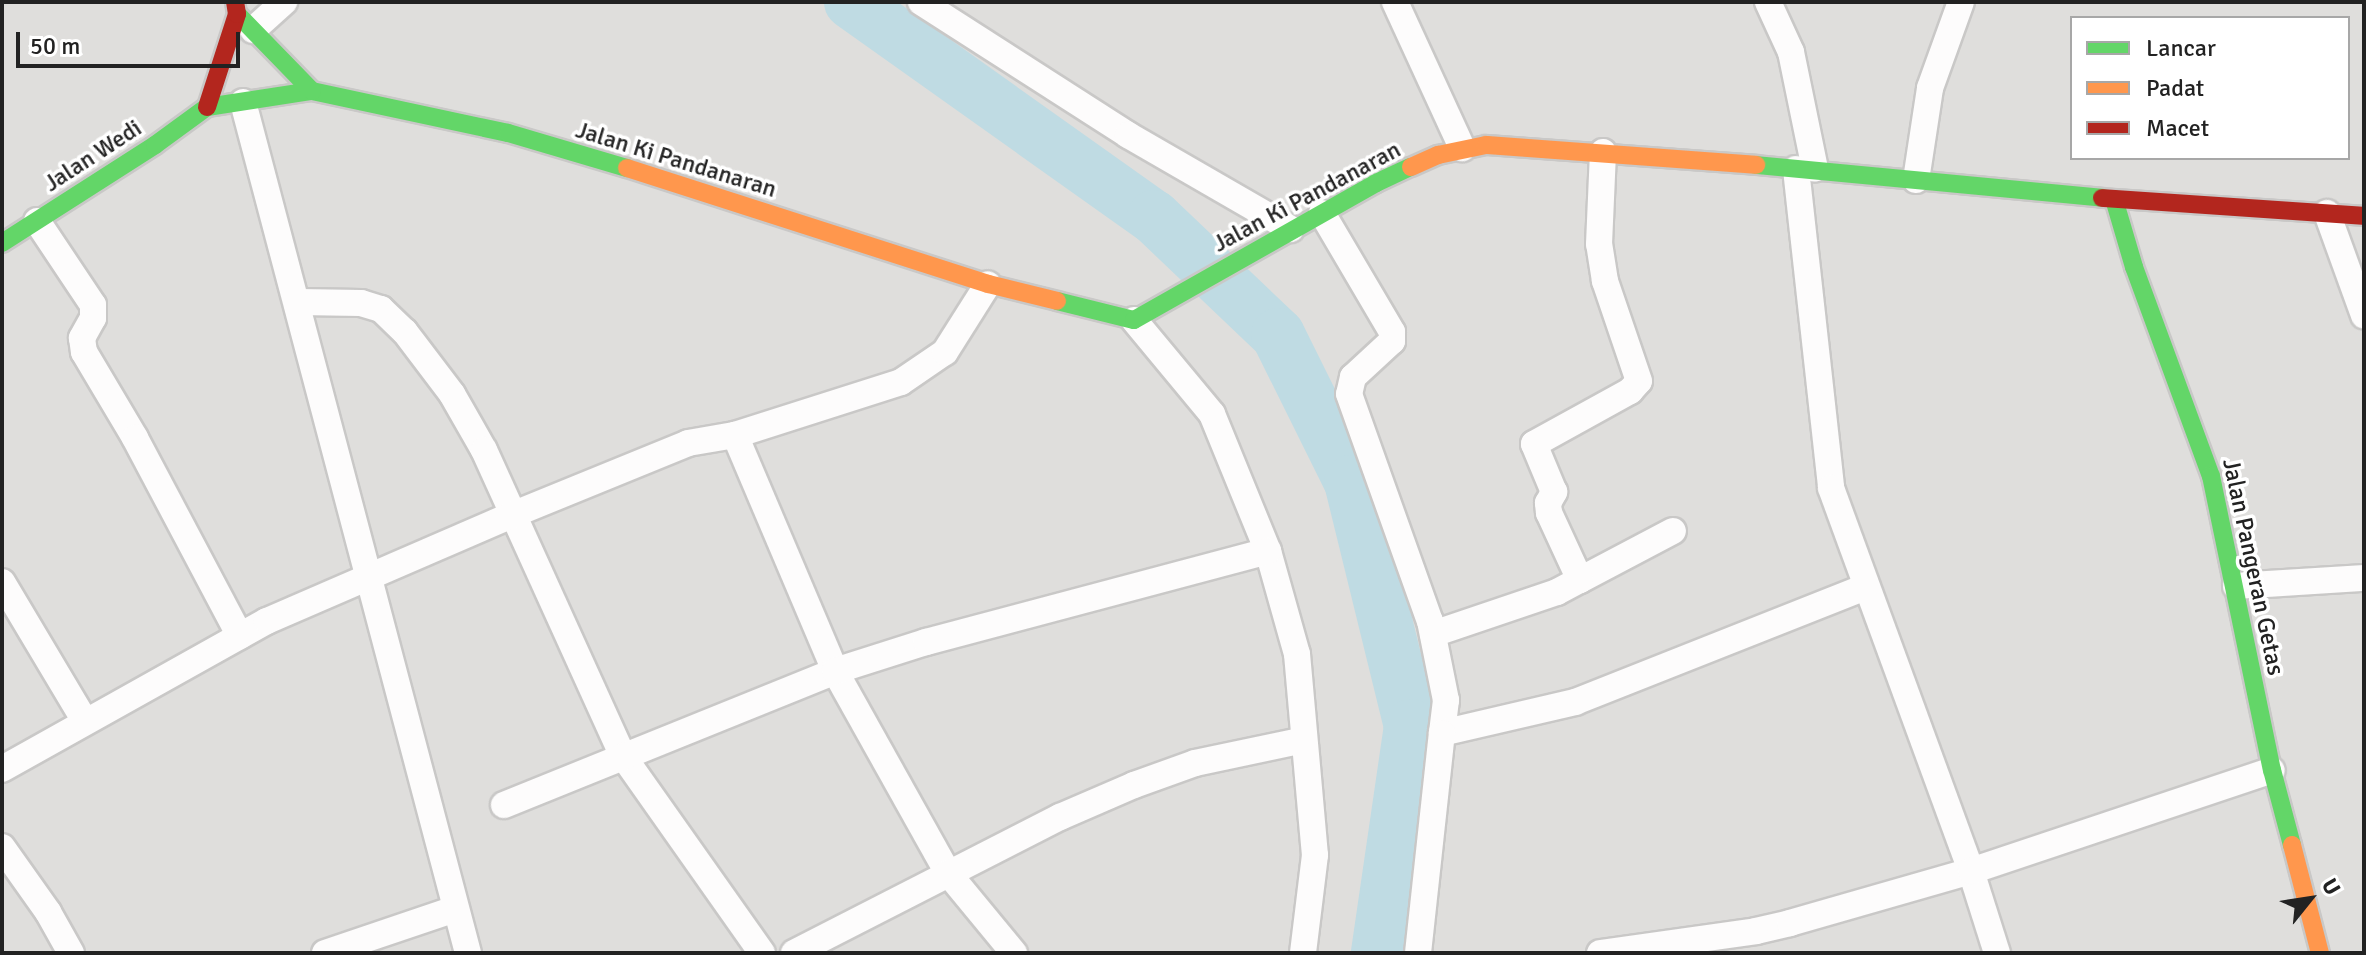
<!DOCTYPE html>
<style>
body{margin:0}
#map{position:relative;width:2366px;height:955px;overflow:hidden;background:#f0eeeb;font-family:Signika,sans-serif}
div>[style]{position:absolute}
.residential>*{inset:0;background:#dfdedc}
.river>*{height:54px;margin:-27px;padding:0 27px;transform-origin:27px;border-radius:27px;background:#bfdbe3}
.roads{filter:drop-shadow(2px 0 #c9c8c7) drop-shadow(-2px 0 #c9c8c7) drop-shadow(0 2px #c9c8c7) drop-shadow(0 -2px #c9c8c7)}
.street>*{height:26px;margin:-13px;padding:0 13px;transform-origin:13px;border-radius:13px;background:#fdfcfc}
.fast>*{height:18px;margin:-9px;padding:0 9px;transform-origin:9px;border-radius:9px;background:#63d668}
.slow>*{height:18px;margin:-9px;padding:0 9px;transform-origin:9px;border-radius:9px;background:#ff974d}
.jam>*{height:18px;margin:-9px;padding:0 9px;transform-origin:9px;border-radius:9px;background:#b3261e}
span{translate:-50% -50%;white-space:nowrap;text-align:center;line-height:1.15;-webkit-text-stroke:7px #fff;paint-order:stroke}
.street-label{font-size:24px;color:#222}
.frame{position:absolute;inset:0;border:4px solid #222;pointer-events:none}
.legend{position:absolute;left:2070px;top:16px;width:280px;height:144px;box-sizing:border-box;background:#fff;border:2px solid #a7a7a7;margin:0;padding:10px 14px;list-style:none;font-size:24px;color:#222}
.legend li{display:flex;align-items:center;gap:16px;height:40px}
.legend b{width:40px;border:2px solid #a7a7a7}
.north{position:absolute;left:2270px;top:859px;width:80px;height:80px;-webkit-text-stroke:6px #fff;paint-order:stroke;rotate:60deg;font-size:22px;font-weight:700;line-height:32px;text-align:center;color:#222}
.north::after{content:'';display:block;margin:auto;width:28px;height:36px;background:#222;clip-path:polygon(50% 0,100% 100%,50% 72%,0 100%)}
.scale{position:absolute;left:16px;top:32px;width:224px;height:36px;box-sizing:border-box;border:4px solid #222;border-top:0;padding-left:10px;font-size:24px;line-height:28px;white-space:nowrap;color:#222;-webkit-text-stroke:6px #fff;paint-order:stroke}
</style>
<div id="map">
<div class="residential">
<i style="clip-path:polygon(evenodd,2px 2px,2364px 2px,2364px 953px,2px 953px,2px 2px,2072px 18px,2348px 18px,2348px 158px,2072px 158px,2072px 18px)"></i>
</div>
<div class="river">
<i style="left:851px;top:2px;width:372px;rotate:35.4deg"></i>
<i style="left:1154px;top:217px;width:171px;rotate:43.6deg"></i>
<i style="left:1278px;top:335px;width:164px;rotate:63.6deg"></i>
<i style="left:1351px;top:482px;width:251px;rotate:76.2deg"></i>
<i style="left:1411px;top:726px;width:229px;rotate:98.3deg"></i>
</div>
<div class="roads">
<div class="street">
<i style="left:921px;top:2px;width:246px;rotate:32.7deg"></i>
<i style="left:1128px;top:135px;width:188px;rotate:30deg"></i>
<i style="left:1395px;top:2px;width:161px;rotate:65.3deg"></i>
<i style="left:1768px;top:2px;width:55px;rotate:65.3deg"></i>
<i style="left:1791px;top:52px;width:119px;rotate:78.4deg"></i>
<i style="left:253px;top:30px;width:42px;rotate:-42.1deg"></i>
<i style="left:243px;top:102px;width:880px;rotate:75.19deg"></i>
<i style="left:1796px;top:169px;width:321px;rotate:83.7deg"></i>
<i style="left:1831px;top:488px;width:408px;rotate:69.9deg"></i>
<i style="left:1971px;top:871px;width:86px;rotate:72.4deg"></i>
<i style="left:1916px;top:180px;width:93px;rotate:-81.3deg"></i>
<i style="left:1930px;top:88px;width:91px;rotate:-70.2deg"></i>
<i style="left:1322px;top:213px;width:138px;rotate:59.5deg"></i>
<i style="left:1392px;top:332px;width:9px;rotate:90deg"></i>
<i style="left:1392px;top:341px;width:53px;rotate:137.3deg"></i>
<i style="left:1353px;top:377px;width:17px;rotate:103deg"></i>
<i style="left:1349px;top:394px;width:241px;rotate:70.4deg"></i>
<i style="left:1430px;top:621px;width:81px;rotate:78.6deg"></i>
<i style="left:1446px;top:700px;width:33px;rotate:97deg"></i>
<i style="left:1442px;top:733px;width:137px;rotate:-13.1deg"></i>
<i style="left:1575px;top:702px;width:312px;rotate:-21.6deg"></i>
<i style="left:2327px;top:213px;width:109px;rotate:70.1deg"></i>
<i style="left:37px;top:221px;width:101px;rotate:56.3deg"></i>
<i style="left:93px;top:305px;width:13px;rotate:90deg"></i>
<i style="left:93px;top:318px;width:23px;rotate:119deg"></i>
<i style="left:82px;top:338px;width:14px;rotate:82deg"></i>
<i style="left:84px;top:352px;width:100px;rotate:59.3deg"></i>
<i style="left:135px;top:438px;width:224px;rotate:62.1deg"></i>
<i style="left:299px;top:302px;width:62px;rotate:0.9deg"></i>
<i style="left:361px;top:303px;width:21px;rotate:17deg"></i>
<i style="left:381px;top:309px;width:33px;rotate:44deg"></i>
<i style="left:405px;top:332px;width:78px;rotate:52.8deg"></i>
<i style="left:452px;top:394px;width:64px;rotate:60.3deg"></i>
<i style="left:484px;top:450px;width:336px;rotate:65.6deg"></i>
<i style="left:623px;top:756px;width:241px;rotate:54.8deg"></i>
<i style="left:1134px;top:320px;width:122px;rotate:50.3deg"></i>
<i style="left:1212px;top:414px;width:148px;rotate:67.8deg"></i>
<i style="left:1268px;top:551px;width:107px;rotate:74.3deg"></i>
<i style="left:1297px;top:654px;width:202px;rotate:84.9deg"></i>
<i style="left:1315px;top:855px;width:99px;rotate:97deg"></i>
<i style="left:735px;top:435px;width:256px;rotate:67deg"></i>
<i style="left:835px;top:671px;width:231px;rotate:60.8deg"></i>
<i style="left:948px;top:873px;width:104px;rotate:50.5deg"></i>
<i style="left:1580px;top:580px;width:105px;rotate:-27.8deg"></i>
<i style="left:2px;top:582px;width:162px;rotate:59.2deg"></i>
<i style="left:2236px;top:586px;width:128px;rotate:-3.6deg"></i>
<i style="left:1433px;top:634px;width:131px;rotate:-18.7deg"></i>
<i style="left:1557px;top:592px;width:26px;rotate:-28deg"></i>
<i style="left:1580px;top:580px;width:74px;rotate:-114.8deg"></i>
<i style="left:1549px;top:513px;width:10px;rotate:-96deg"></i>
<i style="left:1548px;top:503px;width:13px;rotate:-61deg"></i>
<i style="left:1554px;top:492px;width:52px;rotate:-112.6deg"></i>
<i style="left:1534px;top:444px;width:110px;rotate:-28.9deg"></i>
<i style="left:1630px;top:391px;width:13px;rotate:-48deg"></i>
<i style="left:1639px;top:381px;width:106px;rotate:-108.8deg"></i>
<i style="left:1605px;top:281px;width:37px;rotate:-99deg"></i>
<i style="left:1599px;top:244px;width:92px;rotate:-87.5deg"></i>
<i style="left:2px;top:769px;width:304px;rotate:-29.2deg"></i>
<i style="left:267px;top:621px;width:267px;rotate:-23.4deg"></i>
<i style="left:512px;top:515px;width:190px;rotate:-22.2deg"></i>
<i style="left:688px;top:443px;width:48px;rotate:-9.7deg"></i>
<i style="left:735px;top:435px;width:174px;rotate:-17.7deg"></i>
<i style="left:901px;top:382px;width:53px;rotate:-34.3deg"></i>
<i style="left:945px;top:352px;width:80px;rotate:-57.7deg"></i>
<i style="left:504px;top:805px;width:357px;rotate:-22deg"></i>
<i style="left:835px;top:671px;width:96px;rotate:-17.7deg"></i>
<i style="left:926px;top:642px;width:354px;rotate:-14.9deg"></i>
<i style="left:2px;top:847px;width:80px;rotate:54.7deg"></i>
<i style="left:48px;top:912px;width:47px;rotate:60.7deg"></i>
<i style="left:325px;top:953px;width:137px;rotate:-18.7deg"></i>
<i style="left:794px;top:953px;width:299px;rotate:-27.1deg"></i>
<i style="left:1060px;top:817px;width:81px;rotate:-23.4deg"></i>
<i style="left:1134px;top:785px;width:65px;rotate:-19.8deg"></i>
<i style="left:1195px;top:763px;width:111px;rotate:-11.9deg"></i>
<i style="left:1418px;top:953px;width:221px;rotate:-83.8deg"></i>
<i style="left:1600px;top:953px;width:158px;rotate:-8deg"></i>
<i style="left:1756px;top:931px;width:35px;rotate:-13deg"></i>
<i style="left:1790px;top:923px;width:188px;rotate:-16deg"></i>
<i style="left:1971px;top:871px;width:317px;rotate:-18.5deg"></i>
</div>
<div class="fast">
<i style="left:312px;top:91px;width:200px;rotate:12.1deg"></i>
<i style="left:508px;top:133px;width:124px;rotate:16.4deg"></i>
<i style="left:1756px;top:165px;width:348px;rotate:5.4deg"></i>
<i style="left:2114px;top:199px;width:71px;rotate:73.6deg"></i>
<i style="left:2134px;top:267px;width:223px;rotate:69.8deg"></i>
<i style="left:2211px;top:476px;width:300px;rotate:78.3deg"></i>
<i style="left:2272px;top:770px;width:78px;rotate:75.1deg"></i>
<i style="left:2px;top:243px;width:182px;rotate:-32.6deg"></i>
<i style="left:155px;top:145px;width:64px;rotate:-36.2deg"></i>
<i style="left:207px;top:107px;width:106px;rotate:-8.7deg"></i>
<i style="left:312px;top:91px;width:107px;rotate:-134.2deg"></i>
<i style="left:1057px;top:301px;width:79px;rotate:13.9deg"></i>
<i style="left:1134px;top:320px;width:278px;rotate:-29.5deg"></i>
<i style="left:1376px;top:183px;width:38px;rotate:-25deg"></i>
</div>
<div class="slow">
<i style="left:1411px;top:167px;width:30px;rotate:-24deg"></i>
<i style="left:1438px;top:155px;width:49px;rotate:-11.8deg"></i>
<i style="left:1486px;top:145px;width:271px;rotate:4.2deg"></i>
<i style="left:627px;top:168px;width:379px;rotate:17.8deg"></i>
<i style="left:988px;top:284px;width:71px;rotate:13.8deg"></i>
<i style="left:2292px;top:845px;width:112px;rotate:75.5deg"></i>
</div>
<div class="jam">
<i style="left:207px;top:107px;width:98px;rotate:-72.1deg"></i>
<i style="left:237px;top:14px;width:12px;rotate:-99deg"></i>
<i style="left:2102px;top:198px;width:263px;rotate:3.9deg"></i>
</div>
</div>
<div class="street-label">
<span style="left:93px;top:156px;rotate:-33deg">Jalan Wedi</span>
<span style="left:676px;top:160px;rotate:17deg">Jalan Ki Pandanaran</span>
<span style="left:1307px;top:197px;rotate:-28deg">Jalan Ki Pandanaran</span>
<span style="left:2253px;top:567px;rotate:78deg">Jalan Pangeran Getas</span>
</div>
<div class="frame"></div>
<ul class="legend">
<li><b style="height:10px;background:#63d668"></b>Lancar</li>
<li><b style="height:10px;background:#ff974d"></b>Padat</li>
<li><b style="height:10px;background:#b3261e"></b>Macet</li>
</ul>
<div class="north">U</div>
<div class="scale">50 m</div>
</div>
